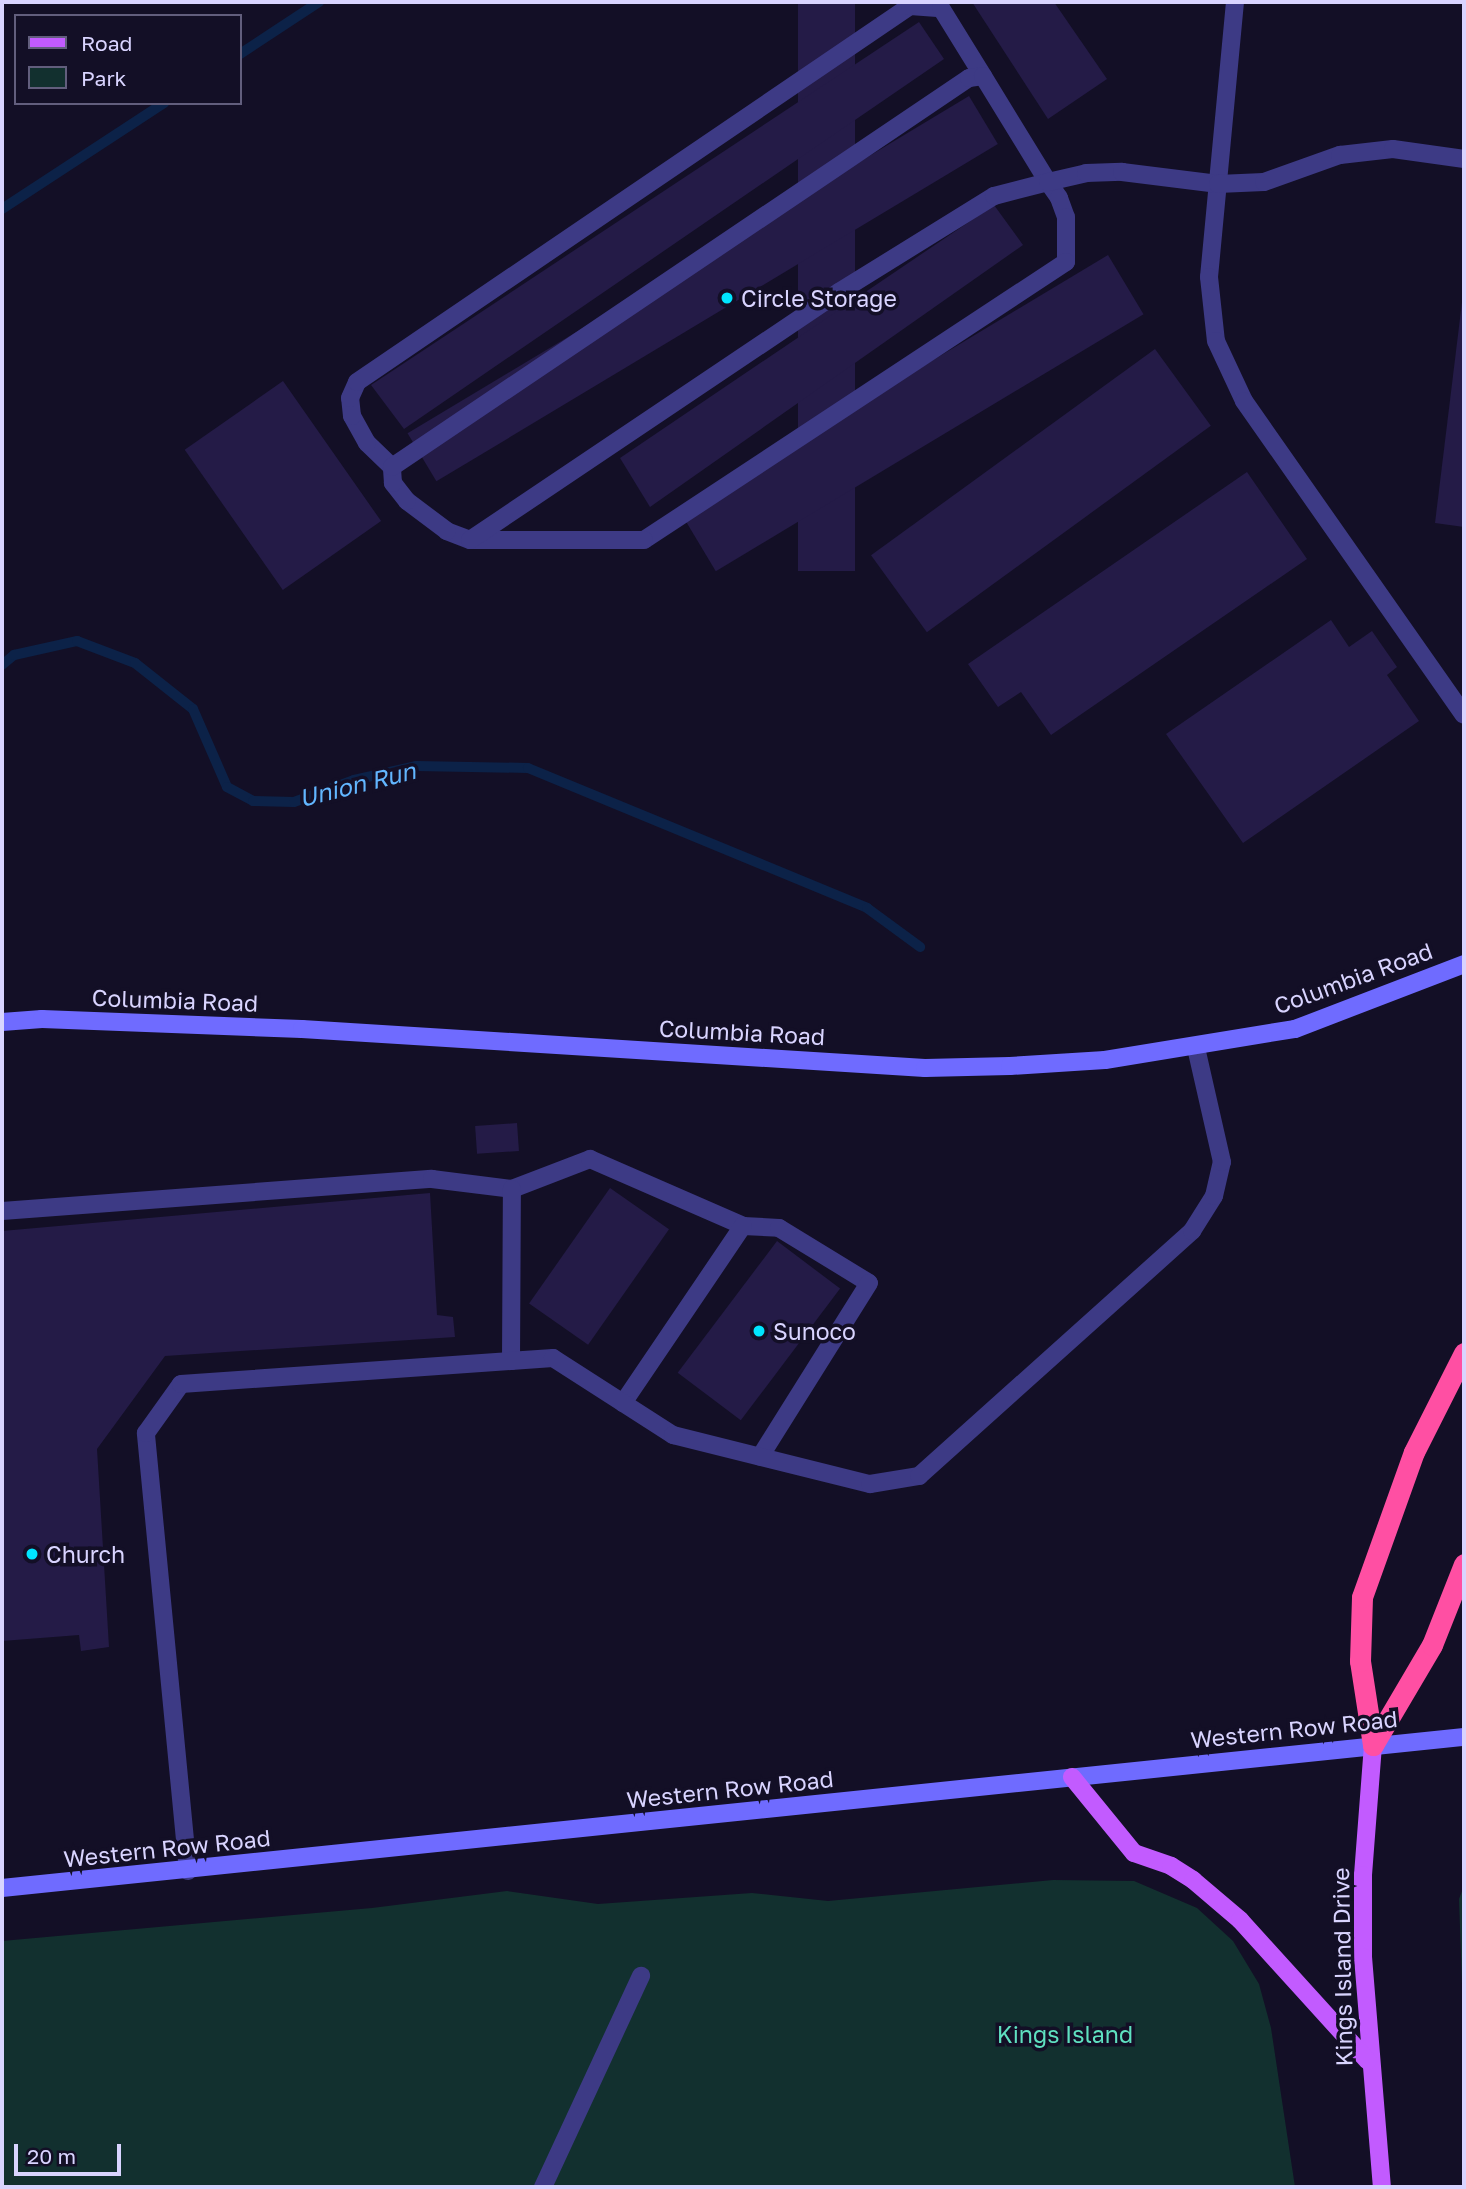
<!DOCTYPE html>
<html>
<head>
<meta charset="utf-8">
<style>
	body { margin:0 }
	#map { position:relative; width:1466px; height:2189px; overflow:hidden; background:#130f26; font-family:"Golos Text",sans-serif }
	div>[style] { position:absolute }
	.green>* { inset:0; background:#12302f }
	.stream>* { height:10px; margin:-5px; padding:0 5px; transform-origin:5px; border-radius:5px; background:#0c2248 }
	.building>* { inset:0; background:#241b47; transform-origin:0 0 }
	.lane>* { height:18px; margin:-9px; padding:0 9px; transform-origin:9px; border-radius:9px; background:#3d3a85 }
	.secondary>* { height:18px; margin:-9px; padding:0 9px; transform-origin:9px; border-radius:9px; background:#6f6bff }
	.primary>* { height:18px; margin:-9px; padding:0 9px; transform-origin:9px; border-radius:9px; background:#c25bff }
	.highway>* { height:21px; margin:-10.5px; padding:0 10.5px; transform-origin:10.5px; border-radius:10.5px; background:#ff4fa3 }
	.dots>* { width:19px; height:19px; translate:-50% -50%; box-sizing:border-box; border:4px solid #130f26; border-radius:50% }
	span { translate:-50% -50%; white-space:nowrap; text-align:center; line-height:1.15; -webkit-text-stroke:7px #130f26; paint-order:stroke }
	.poi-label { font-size:23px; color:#d9d4ff }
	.left { translate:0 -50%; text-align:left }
	.street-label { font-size:23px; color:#d9d4ff }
	.park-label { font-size:23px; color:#5fe0c0 }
	.water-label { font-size:24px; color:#62b6ff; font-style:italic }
	.frame { position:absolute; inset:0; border:4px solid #d9d4ff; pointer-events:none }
	.legend { position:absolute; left:14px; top:14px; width:228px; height:91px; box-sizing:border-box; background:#130f26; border:2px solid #625e7d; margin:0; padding:9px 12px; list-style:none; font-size:21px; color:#d9d4ff }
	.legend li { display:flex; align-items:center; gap:14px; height:35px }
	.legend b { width:35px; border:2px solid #625e7d }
	.scale { position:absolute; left:14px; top:2144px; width:107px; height:32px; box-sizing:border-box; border:4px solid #d9d4ff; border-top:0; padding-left:9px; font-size:21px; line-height:24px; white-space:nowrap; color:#d9d4ff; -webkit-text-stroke:5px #130f26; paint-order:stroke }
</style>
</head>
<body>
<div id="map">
	<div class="green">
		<i style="clip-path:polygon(1053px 1880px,1134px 1881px,1197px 1908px,1233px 1941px,1259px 1984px,1271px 2028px,1295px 2187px,2px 2187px,2px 1941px,372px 1908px,507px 1891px,598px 1904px,752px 1893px,828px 1901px)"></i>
		<i style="clip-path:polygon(1464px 1886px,1464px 2042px,1459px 1899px)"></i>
	</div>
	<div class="stream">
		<i style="left:240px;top:54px;width:95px;rotate:-33.4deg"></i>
		<i style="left:2px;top:209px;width:194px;rotate:-33.2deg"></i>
		<i style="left:2px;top:665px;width:16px;rotate:-40deg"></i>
		<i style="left:14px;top:655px;width:65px;rotate:-12.5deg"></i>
		<i style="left:77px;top:641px;width:62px;rotate:20.8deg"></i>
		<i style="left:135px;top:663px;width:74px;rotate:38.4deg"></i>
		<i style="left:193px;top:709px;width:85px;rotate:66.4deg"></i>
		<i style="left:227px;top:787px;width:30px;rotate:28deg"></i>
		<i style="left:253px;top:801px;width:41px;rotate:1.4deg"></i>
		<i style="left:294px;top:802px;width:64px;rotate:-20.1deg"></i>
		<i style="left:354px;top:780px;width:64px;rotate:-12.7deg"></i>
		<i style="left:416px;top:766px;width:112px;rotate:1deg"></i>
		<i style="left:528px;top:768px;width:367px;rotate:22.4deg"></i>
		<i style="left:867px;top:908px;width:66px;rotate:36.3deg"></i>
	</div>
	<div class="building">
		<i style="left:798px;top:2px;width:57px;height:569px"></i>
		<i style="clip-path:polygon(972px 2px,1054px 2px,1107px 79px,1048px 119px)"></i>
		<i style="clip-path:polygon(919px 22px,944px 59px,404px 429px,371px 385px)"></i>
		<i style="left:969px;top:96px;width:56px;height:655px;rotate:59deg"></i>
		<i style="clip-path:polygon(994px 205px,1023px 245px,650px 507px,620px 458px)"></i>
		<i style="left:1108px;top:255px;width:69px;height:499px;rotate:59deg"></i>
		<i style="clip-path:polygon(1463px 294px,1464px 294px,1464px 527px,1435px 523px)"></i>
		<i style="left:1155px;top:349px;width:95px;height:351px;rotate:54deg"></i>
		<i style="left:283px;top:381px;width:171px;height:120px;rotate:55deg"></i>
		<i style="clip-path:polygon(1247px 472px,1307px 559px,1051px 735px,1021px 692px,998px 707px,968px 664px)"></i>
		<i style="clip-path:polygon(1331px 620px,1349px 647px,1372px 631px,1397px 667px,1387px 675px,1419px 721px,1243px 843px,1166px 734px)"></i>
		<i style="left:517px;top:1123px;width:28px;height:42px;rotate:86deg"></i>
		<i style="left:610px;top:1188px;width:72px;height:141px;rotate:35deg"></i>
		<i style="clip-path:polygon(430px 1193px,437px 1315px,453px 1317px,455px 1337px,165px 1356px,97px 1449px,109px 1647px,81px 1651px,79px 1635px,2px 1641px,2px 1231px)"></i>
		<i style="left:777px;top:1241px;width:79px;height:165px;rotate:37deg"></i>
	</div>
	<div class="lane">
		<i style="left:1235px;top:2px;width:276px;rotate:95.4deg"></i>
		<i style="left:1209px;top:277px;width:64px;rotate:83.8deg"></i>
		<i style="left:1216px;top:341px;width:66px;rotate:65deg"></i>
		<i style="left:1244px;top:401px;width:383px;rotate:55deg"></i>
		<i style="left:392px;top:467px;width:35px;rotate:-136deg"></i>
		<i style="left:367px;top:443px;width:31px;rotate:-119deg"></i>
		<i style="left:352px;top:416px;width:18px;rotate:-96deg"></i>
		<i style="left:350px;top:398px;width:17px;rotate:-66deg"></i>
		<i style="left:357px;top:382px;width:669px;rotate:-34.21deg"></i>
		<i style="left:910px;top:6px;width:31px;rotate:4deg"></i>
		<i style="left:941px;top:8px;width:80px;rotate:58.3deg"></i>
		<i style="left:470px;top:540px;width:25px;rotate:-159deg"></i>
		<i style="left:447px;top:531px;width:50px;rotate:-143.1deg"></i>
		<i style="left:407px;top:501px;width:23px;rotate:-128deg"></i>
		<i style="left:393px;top:483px;width:16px;rotate:-94deg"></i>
		<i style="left:392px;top:467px;width:696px;rotate:-33.99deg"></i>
		<i style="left:969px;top:78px;width:14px;rotate:-8deg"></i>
		<i style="left:983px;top:76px;width:124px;rotate:58.5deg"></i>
		<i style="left:1048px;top:182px;width:19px;rotate:55deg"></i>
		<i style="left:1059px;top:198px;width:20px;rotate:70deg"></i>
		<i style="left:1066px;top:217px;width:45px;rotate:90deg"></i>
		<i style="left:1066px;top:262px;width:505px;rotate:146.62deg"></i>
		<i style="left:644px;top:540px;width:174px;rotate:180deg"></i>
		<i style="left:470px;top:540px;width:445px;rotate:-33.9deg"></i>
		<i style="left:839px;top:292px;width:182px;rotate:-31.8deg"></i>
		<i style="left:994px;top:196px;width:56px;rotate:-14.5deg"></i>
		<i style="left:1048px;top:182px;width:39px;rotate:-13deg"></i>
		<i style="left:1086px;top:173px;width:36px;rotate:-2deg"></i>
		<i style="left:1122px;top:172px;width:97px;rotate:7.1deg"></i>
		<i style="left:1218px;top:184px;width:46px;rotate:-2.5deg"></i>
		<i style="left:1264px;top:182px;width:81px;rotate:-19.6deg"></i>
		<i style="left:1340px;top:155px;width:53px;rotate:-6.5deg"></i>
		<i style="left:1393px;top:149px;width:72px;rotate:8deg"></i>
		<i style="left:2px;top:1211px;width:431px;rotate:-4.3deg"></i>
		<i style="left:432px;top:1179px;width:81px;rotate:7.1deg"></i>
		<i style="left:512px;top:1189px;width:84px;rotate:-21deg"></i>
		<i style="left:590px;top:1159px;width:167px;rotate:23.6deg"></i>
		<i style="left:743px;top:1226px;width:36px;rotate:3deg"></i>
		<i style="left:779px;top:1228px;width:105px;rotate:31.4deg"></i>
		<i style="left:869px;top:1283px;width:205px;rotate:122.1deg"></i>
		<i style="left:511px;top:1361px;width:172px;rotate:-89.7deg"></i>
		<i style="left:623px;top:1403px;width:214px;rotate:-55.9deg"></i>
		<i style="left:188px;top:1871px;width:440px;rotate:-95.5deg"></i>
		<i style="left:146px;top:1433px;width:60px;rotate:-54.5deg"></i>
		<i style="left:181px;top:1384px;width:373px;rotate:-4deg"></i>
		<i style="left:553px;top:1358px;width:143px;rotate:32.7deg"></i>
		<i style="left:673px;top:1435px;width:203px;rotate:14deg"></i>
		<i style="left:870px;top:1484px;width:50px;rotate:-9.3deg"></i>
		<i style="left:919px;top:1476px;width:367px;rotate:-41.9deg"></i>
		<i style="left:1192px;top:1231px;width:41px;rotate:-57.8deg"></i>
		<i style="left:1214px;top:1196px;width:35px;rotate:-77deg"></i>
		<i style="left:1222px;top:1162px;width:117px;rotate:-102.8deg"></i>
		<i style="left:543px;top:2187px;width:233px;rotate:-65.1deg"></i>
	</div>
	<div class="secondary">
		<i style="left:2px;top:1022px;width:40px;rotate:-4.3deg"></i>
		<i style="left:42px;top:1019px;width:260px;rotate:2.2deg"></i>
		<i style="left:302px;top:1029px;width:624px;rotate:3.58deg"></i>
		<i style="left:925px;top:1068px;width:85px;rotate:-1.3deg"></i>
		<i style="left:1010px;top:1066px;width:95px;rotate:-3.6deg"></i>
		<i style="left:1105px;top:1060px;width:193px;rotate:-9.3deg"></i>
		<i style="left:1295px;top:1029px;width:181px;rotate:-21deg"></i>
		<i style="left:2px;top:1888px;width:1470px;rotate:-5.9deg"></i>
	</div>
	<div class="primary">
		<i style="left:1373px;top:1745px;width:130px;rotate:94.4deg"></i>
		<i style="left:1363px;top:1875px;width:82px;rotate:90deg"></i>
		<i style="left:1363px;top:1957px;width:231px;rotate:85.3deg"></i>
		<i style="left:1072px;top:1777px;width:98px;rotate:50.8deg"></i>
		<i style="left:1134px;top:1853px;width:39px;rotate:19deg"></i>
		<i style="left:1171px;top:1866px;width:26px;rotate:32deg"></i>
		<i style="left:1193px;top:1880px;width:62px;rotate:40.4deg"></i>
		<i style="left:1240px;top:1920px;width:190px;rotate:47.8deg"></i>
	</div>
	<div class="highway">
		<i style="left:1373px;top:1745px;width:85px;rotate:-98.8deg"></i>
		<i style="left:1360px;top:1661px;width:64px;rotate:-88.2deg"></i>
		<i style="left:1362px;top:1597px;width:154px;rotate:-70.3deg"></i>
		<i style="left:1414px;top:1452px;width:111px;rotate:-63.2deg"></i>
		<i style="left:1373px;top:1745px;width:116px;rotate:-59.5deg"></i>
		<i style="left:1432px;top:1645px;width:87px;rotate:-68.4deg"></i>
	</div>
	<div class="dots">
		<i style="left:727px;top:298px;background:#00e5ff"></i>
		<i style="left:759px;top:1331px;background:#00e5ff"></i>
		<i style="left:32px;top:1554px;background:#00e5ff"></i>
	</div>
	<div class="poi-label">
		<span class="left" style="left:741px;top:298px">Circle Storage</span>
		<span class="left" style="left:773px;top:1331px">Sunoco</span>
		<span class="left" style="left:46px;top:1554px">Church</span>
	</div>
	<div class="street-label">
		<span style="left:1353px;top:978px;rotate:-20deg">Columbia Road</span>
		<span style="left:175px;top:1000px;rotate:2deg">Columbia Road</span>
		<span style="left:742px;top:1032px;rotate:3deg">Columbia Road</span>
		<span style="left:1294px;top:1729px;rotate:-6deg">Western Row Road</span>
		<span style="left:730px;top:1789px;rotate:-6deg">Western Row Road</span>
		<span style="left:167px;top:1848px;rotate:-6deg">Western Row Road</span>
		<span style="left:1342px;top:1967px;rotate:-91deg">Kings Island Drive</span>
	</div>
	<div class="park-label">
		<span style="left:1065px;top:2034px">Kings Island</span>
	</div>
	<div class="water-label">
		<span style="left:357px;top:784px;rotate:-14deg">Union Run</span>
	</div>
	<div class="frame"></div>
	<ul class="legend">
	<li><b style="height:9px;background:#c25bff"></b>Road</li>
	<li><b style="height:19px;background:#12302f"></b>Park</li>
	</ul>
	<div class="scale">20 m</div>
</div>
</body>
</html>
